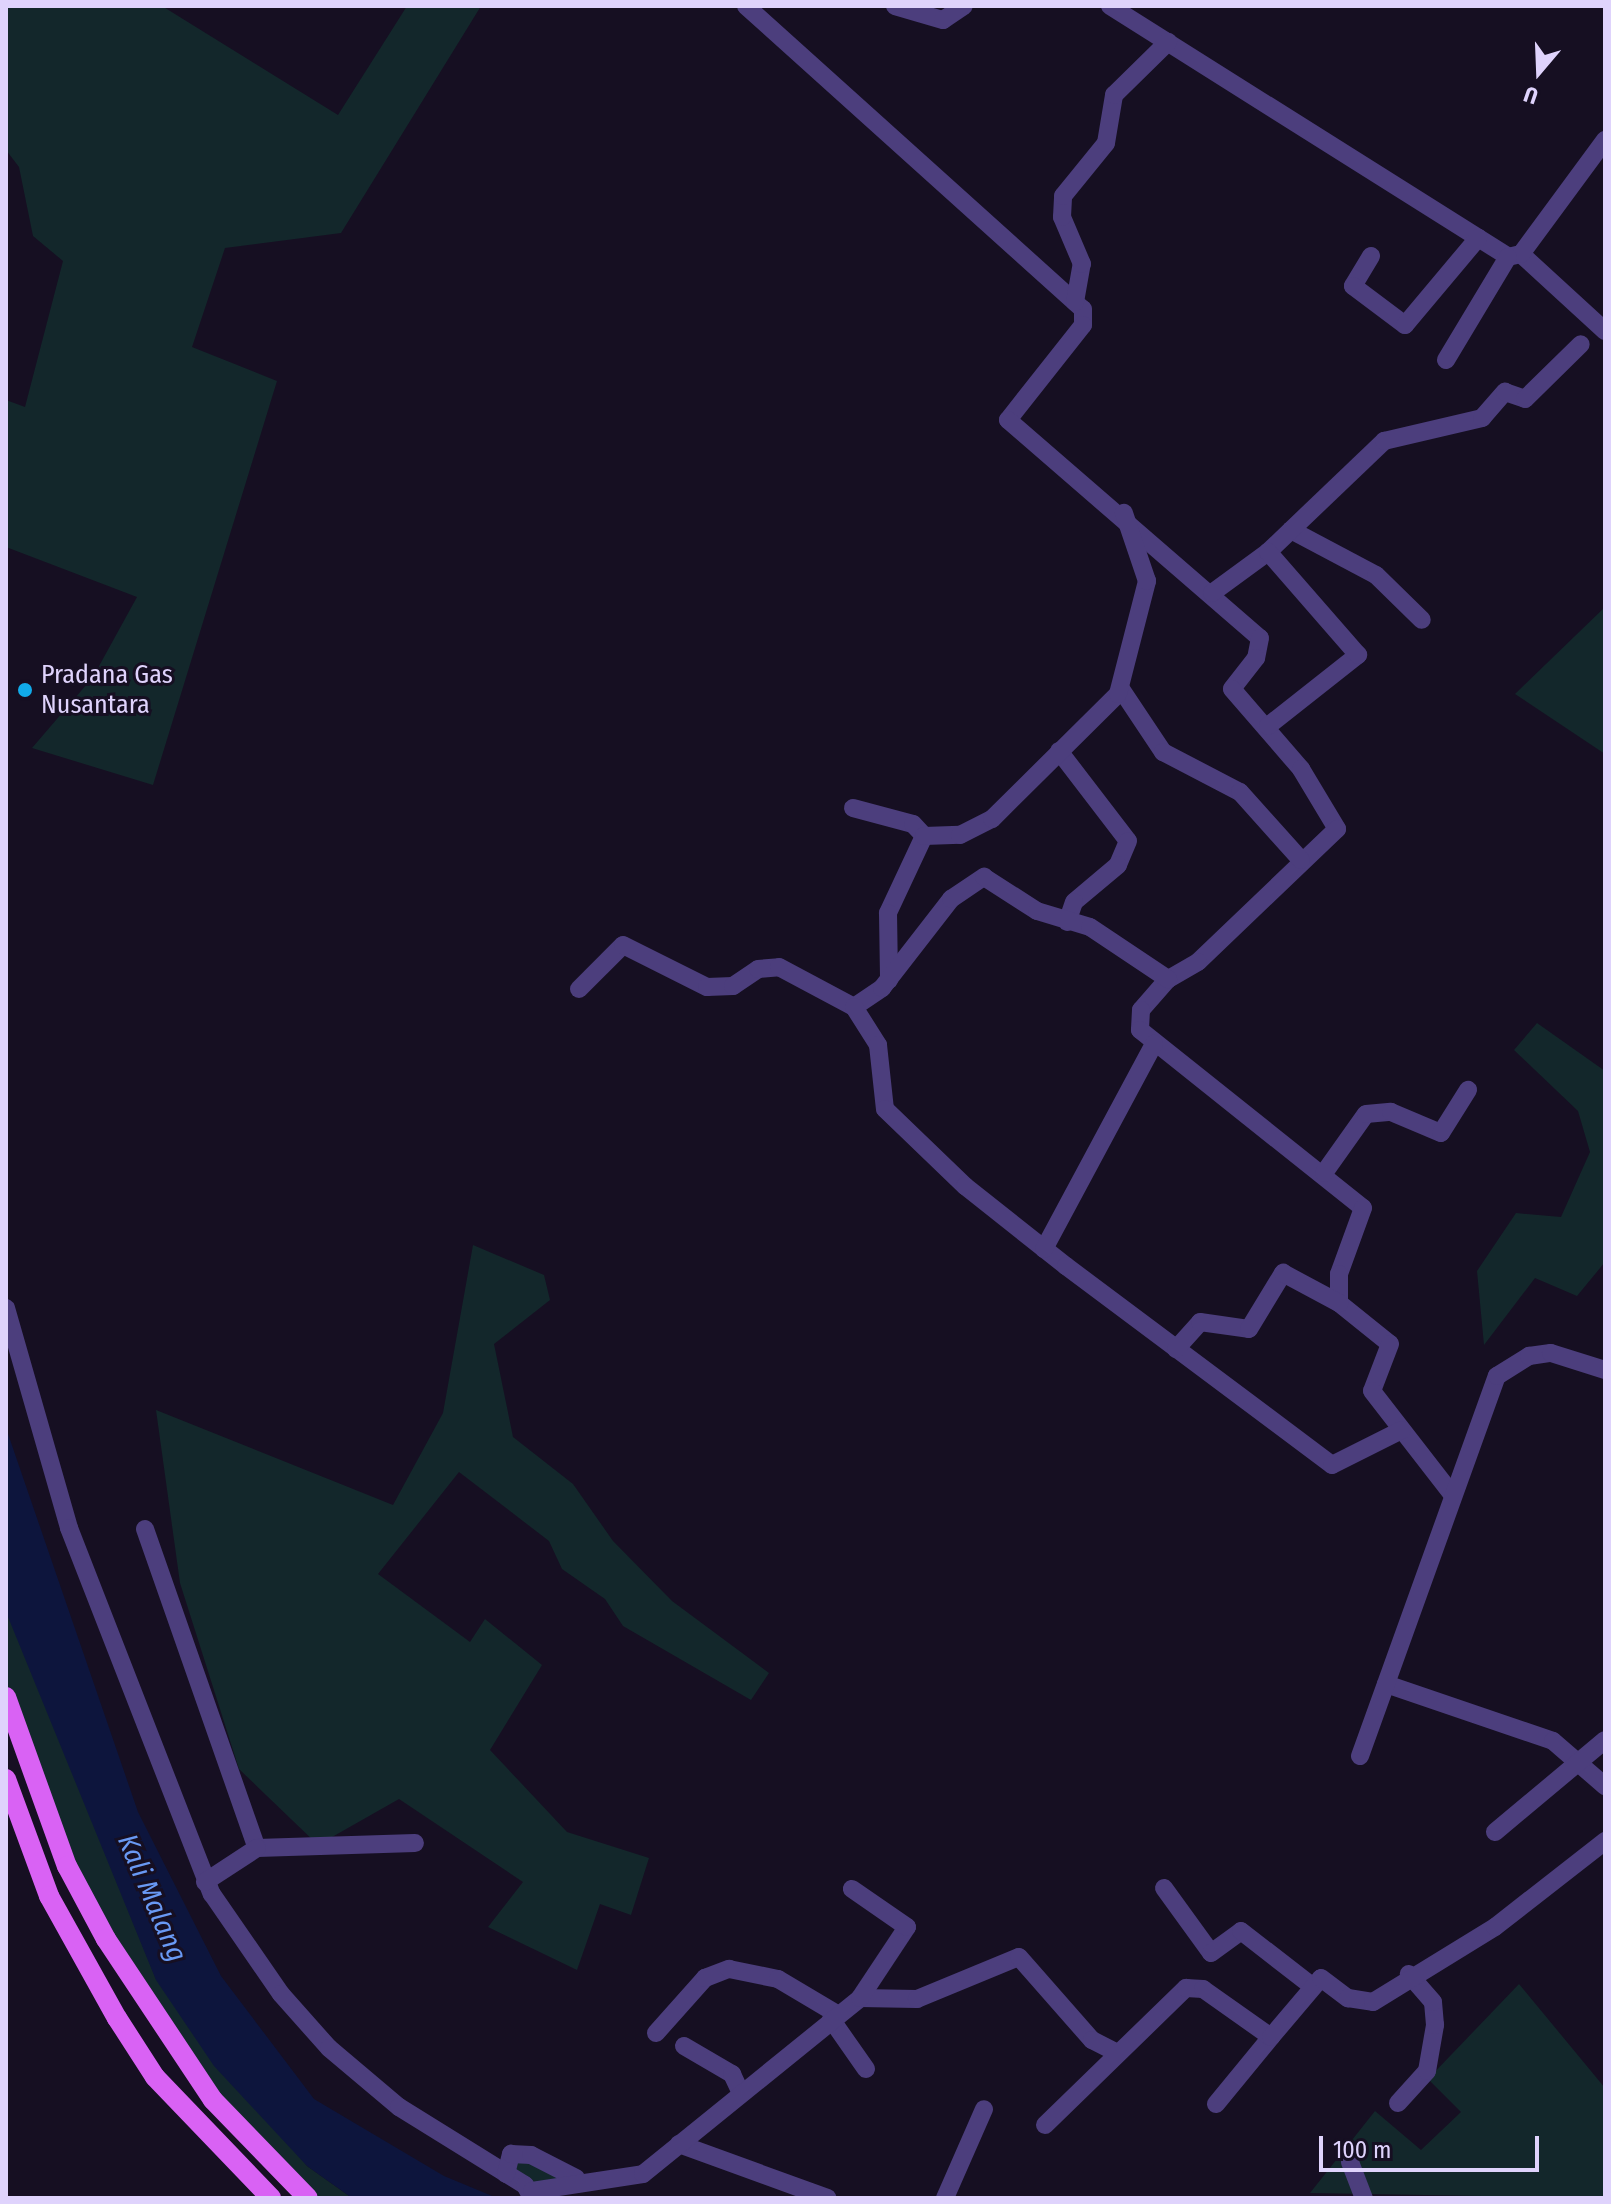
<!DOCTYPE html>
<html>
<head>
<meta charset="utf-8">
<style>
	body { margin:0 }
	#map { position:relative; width:1611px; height:2204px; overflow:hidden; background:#160f22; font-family:"Fira Sans Condensed",sans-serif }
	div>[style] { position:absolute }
	.green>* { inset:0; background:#13272b }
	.water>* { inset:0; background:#0d153d }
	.street>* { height:18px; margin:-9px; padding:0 9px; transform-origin:9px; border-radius:9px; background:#4c3e7d }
	.primary>* { height:20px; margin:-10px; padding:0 10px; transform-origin:10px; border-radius:10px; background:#d962f4 }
	.dots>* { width:22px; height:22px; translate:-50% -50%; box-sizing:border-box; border:4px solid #160f22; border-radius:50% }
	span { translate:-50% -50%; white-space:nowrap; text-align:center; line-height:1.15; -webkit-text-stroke:6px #160f22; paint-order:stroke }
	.poi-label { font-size:26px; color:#dfd3fc }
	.left { translate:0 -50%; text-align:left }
	.water-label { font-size:28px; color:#6999f4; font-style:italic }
	.frame { position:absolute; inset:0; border:8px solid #dfd3fc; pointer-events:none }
	.north { position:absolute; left:1499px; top:32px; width:80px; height:80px; -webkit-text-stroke:6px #160f22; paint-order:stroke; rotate:199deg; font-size:22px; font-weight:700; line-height:32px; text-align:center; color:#dfd3fc }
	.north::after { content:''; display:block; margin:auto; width:28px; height:36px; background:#dfd3fc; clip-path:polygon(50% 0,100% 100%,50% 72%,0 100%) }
	.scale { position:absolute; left:1319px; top:2136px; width:220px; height:36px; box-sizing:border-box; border:4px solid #dfd3fc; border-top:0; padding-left:10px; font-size:24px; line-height:28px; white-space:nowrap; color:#dfd3fc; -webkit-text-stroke:6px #160f22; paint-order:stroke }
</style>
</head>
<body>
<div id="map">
	<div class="green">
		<i style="clip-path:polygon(6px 6px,162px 6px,338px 115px,407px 6px,481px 6px,341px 233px,225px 248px,192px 347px,277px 381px,153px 785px,32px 748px,93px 677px,137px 597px,6px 547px,6px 400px,25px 407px,63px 261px,33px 236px,19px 167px,6px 150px)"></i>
		<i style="clip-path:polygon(1605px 607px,1605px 754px,1515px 694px)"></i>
		<i style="clip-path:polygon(1537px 1023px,1605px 1071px,1605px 1262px,1577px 1296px,1535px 1278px,1484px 1345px,1477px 1271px,1516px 1213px,1561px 1217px,1590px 1152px,1578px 1111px,1514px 1050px)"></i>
		<i style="clip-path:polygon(473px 1245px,544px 1275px,550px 1300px,494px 1344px,513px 1437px,573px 1484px,613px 1541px,672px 1601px,769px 1673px,751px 1700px,623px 1626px,605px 1599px,562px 1569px,549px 1541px,459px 1472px,378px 1574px,470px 1642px,485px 1619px,542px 1665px,490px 1750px,567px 1832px,649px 1858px,631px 1915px,600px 1904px,577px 1970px,488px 1927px,523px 1882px,399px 1799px,318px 1845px,239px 1769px,180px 1583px,156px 1410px,393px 1505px,443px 1413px)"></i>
		<i style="clip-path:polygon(6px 1608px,156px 1979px,307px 2166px,352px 2198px,308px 2198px,247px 2141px,106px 1939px,6px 1696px)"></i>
		<i style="clip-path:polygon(1519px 1984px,1605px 2088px,1605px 2198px,1310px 2193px,1375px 2111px,1421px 2150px,1461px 2112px,1428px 2079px)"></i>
		<i style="clip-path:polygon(511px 2154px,576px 2178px,532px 2191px,506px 2174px)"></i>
	</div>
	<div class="water">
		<i style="clip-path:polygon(6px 1428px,138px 1812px,221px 1976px,314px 2099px,444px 2176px,497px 2198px,352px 2198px,307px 2166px,214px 2066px,156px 1980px,6px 1612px)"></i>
	</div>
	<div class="street">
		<i style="left:746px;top:6px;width:453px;rotate:42deg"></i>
		<i style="left:1083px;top:309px;width:16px;rotate:90deg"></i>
		<i style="left:1083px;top:325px;width:121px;rotate:128.3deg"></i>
		<i style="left:1008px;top:420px;width:333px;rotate:40.9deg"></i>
		<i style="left:1260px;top:638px;width:20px;rotate:101deg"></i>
		<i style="left:1256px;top:658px;width:39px;rotate:128deg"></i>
		<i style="left:1232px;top:689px;width:106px;rotate:49.2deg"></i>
		<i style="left:1301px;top:769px;width:70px;rotate:59deg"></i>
		<i style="left:1337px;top:829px;width:192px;rotate:136.3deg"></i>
		<i style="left:1198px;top:962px;width:34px;rotate:150deg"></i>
		<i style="left:1168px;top:979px;width:41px;rotate:131.1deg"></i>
		<i style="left:1141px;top:1010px;width:20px;rotate:93deg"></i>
		<i style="left:1140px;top:1030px;width:285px;rotate:38.6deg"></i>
		<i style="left:1363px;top:1208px;width:70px;rotate:110deg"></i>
		<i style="left:1339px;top:1274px;width:29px;rotate:90deg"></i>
		<i style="left:1339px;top:1303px;width:65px;rotate:38.8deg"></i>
		<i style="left:1390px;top:1344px;width:50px;rotate:111deg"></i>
		<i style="left:1372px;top:1391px;width:130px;rotate:52.2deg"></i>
		<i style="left:895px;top:6px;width:50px;rotate:16.3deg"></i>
		<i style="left:943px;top:20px;width:25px;rotate:-34deg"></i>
		<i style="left:1110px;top:6px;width:471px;rotate:32.2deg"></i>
		<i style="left:1508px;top:257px;width:13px;rotate:-13deg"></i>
		<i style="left:1521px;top:254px;width:114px;rotate:42.5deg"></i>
		<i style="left:1521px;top:254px;width:142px;rotate:-53.6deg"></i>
		<i style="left:1371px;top:256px;width:35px;rotate:121deg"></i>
		<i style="left:1353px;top:286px;width:65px;rotate:36.9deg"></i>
		<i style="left:1405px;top:325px;width:114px;rotate:-50deg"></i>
		<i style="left:1075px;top:302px;width:39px;rotate:-80deg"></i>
		<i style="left:1082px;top:264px;width:51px;rotate:-113.1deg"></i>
		<i style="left:1062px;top:217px;width:21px;rotate:-87deg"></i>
		<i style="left:1063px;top:196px;width:68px;rotate:-50.9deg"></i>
		<i style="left:1106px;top:143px;width:49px;rotate:-80.5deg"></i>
		<i style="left:1114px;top:95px;width:76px;rotate:-44.5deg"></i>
		<i style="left:1446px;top:360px;width:120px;rotate:-59deg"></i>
		<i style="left:1291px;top:530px;width:96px;rotate:27.9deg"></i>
		<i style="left:1376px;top:575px;width:64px;rotate:44.4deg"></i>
		<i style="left:1212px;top:593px;width:69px;rotate:-36.2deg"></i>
		<i style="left:1268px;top:552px;width:161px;rotate:-43.7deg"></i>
		<i style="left:1384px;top:441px;width:101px;rotate:-13.2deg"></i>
		<i style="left:1482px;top:418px;width:35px;rotate:-49deg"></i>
		<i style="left:1505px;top:392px;width:21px;rotate:19deg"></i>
		<i style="left:1525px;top:399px;width:78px;rotate:-44.5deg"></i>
		<i style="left:1121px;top:689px;width:76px;rotate:56.3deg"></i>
		<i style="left:1163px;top:752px;width:87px;rotate:27.5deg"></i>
		<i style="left:1240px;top:792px;width:91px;rotate:48.1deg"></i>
		<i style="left:1268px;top:726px;width:115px;rotate:-38.3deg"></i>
		<i style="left:1358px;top:655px;width:137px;rotate:-131.1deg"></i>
		<i style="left:1059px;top:751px;width:113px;rotate:52.5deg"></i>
		<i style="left:1128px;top:841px;width:26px;rotate:113deg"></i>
		<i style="left:1118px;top:865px;width:57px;rotate:139.9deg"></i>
		<i style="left:1074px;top:902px;width:21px;rotate:109deg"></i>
		<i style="left:853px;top:808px;width:62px;rotate:14.9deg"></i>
		<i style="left:913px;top:824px;width:16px;rotate:47deg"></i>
		<i style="left:924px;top:836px;width:85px;rotate:115.1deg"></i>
		<i style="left:888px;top:913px;width:67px;rotate:89.1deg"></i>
		<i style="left:924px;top:836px;width:36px;rotate:-2deg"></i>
		<i style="left:960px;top:835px;width:36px;rotate:-27deg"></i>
		<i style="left:992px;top:819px;width:177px;rotate:-44.8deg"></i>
		<i style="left:1118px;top:694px;width:117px;rotate:-75.6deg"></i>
		<i style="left:1147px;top:581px;width:72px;rotate:-108.7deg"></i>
		<i style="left:579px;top:989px;width:62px;rotate:-45deg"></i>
		<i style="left:623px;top:945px;width:94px;rotate:26.6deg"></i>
		<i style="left:707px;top:987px;width:26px;rotate:-2deg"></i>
		<i style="left:733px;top:986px;width:30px;rotate:-34deg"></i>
		<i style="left:758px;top:969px;width:21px;rotate:-5deg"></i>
		<i style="left:779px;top:967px;width:85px;rotate:28.1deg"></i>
		<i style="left:854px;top:1007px;width:34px;rotate:-34deg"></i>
		<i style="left:882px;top:988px;width:113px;rotate:-52.2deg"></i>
		<i style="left:951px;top:899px;width:40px;rotate:-34deg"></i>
		<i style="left:984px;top:877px;width:63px;rotate:32.7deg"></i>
		<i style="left:1037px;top:911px;width:55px;rotate:16.8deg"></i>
		<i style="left:1090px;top:927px;width:94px;rotate:33.7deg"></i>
		<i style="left:854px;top:1007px;width:45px;rotate:57.7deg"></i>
		<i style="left:878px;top:1045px;width:64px;rotate:83.8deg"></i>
		<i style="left:885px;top:1109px;width:111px;rotate:43.9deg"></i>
		<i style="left:965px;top:1186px;width:129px;rotate:38.4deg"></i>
		<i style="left:1066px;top:1266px;width:332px;rotate:36.8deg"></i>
		<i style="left:1332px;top:1465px;width:78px;rotate:-26.6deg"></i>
		<i style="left:1324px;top:1173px;width:72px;rotate:-54.6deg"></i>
		<i style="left:1366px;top:1114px;width:25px;rotate:-5deg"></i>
		<i style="left:1391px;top:1112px;width:54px;rotate:22.8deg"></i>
		<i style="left:1441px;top:1133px;width:51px;rotate:-57.9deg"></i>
		<i style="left:1044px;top:1249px;width:233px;rotate:-61.8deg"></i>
		<i style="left:6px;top:1308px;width:229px;rotate:74deg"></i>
		<i style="left:69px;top:1528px;width:393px;rotate:68.7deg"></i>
		<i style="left:212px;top:1894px;width:121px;rotate:55.4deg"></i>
		<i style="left:281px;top:1994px;width:72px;rotate:48.4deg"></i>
		<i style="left:329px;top:2048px;width:92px;rotate:40.1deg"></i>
		<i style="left:399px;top:2107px;width:148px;rotate:31.8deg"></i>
		<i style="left:525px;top:2185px;width:15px;rotate:62deg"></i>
		<i style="left:1176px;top:1349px;width:36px;rotate:-48deg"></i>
		<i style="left:1200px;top:1322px;width:49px;rotate:8.1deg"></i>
		<i style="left:1249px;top:1329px;width:66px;rotate:-58.7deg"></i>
		<i style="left:1283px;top:1273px;width:64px;rotate:28.2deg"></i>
		<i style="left:145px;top:1529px;width:338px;rotate:70.7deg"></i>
		<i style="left:257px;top:1848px;width:158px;rotate:-1.8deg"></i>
		<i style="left:1386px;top:1684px;width:176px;rotate:18.8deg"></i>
		<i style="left:1553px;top:1741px;width:69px;rotate:40.9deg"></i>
		<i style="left:1360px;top:1756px;width:404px;rotate:-70.2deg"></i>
		<i style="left:1497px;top:1376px;width:38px;rotate:-32deg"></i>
		<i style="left:1529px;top:1356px;width:22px;rotate:-8deg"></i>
		<i style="left:1551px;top:1353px;width:57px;rotate:17.5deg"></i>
		<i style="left:1495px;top:1832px;width:143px;rotate:-39.9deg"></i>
		<i style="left:205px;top:1882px;width:62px;rotate:-33.2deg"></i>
		<i style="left:1164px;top:1888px;width:80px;rotate:54.1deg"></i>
		<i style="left:1211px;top:1953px;width:37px;rotate:-36deg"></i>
		<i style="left:1241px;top:1931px;width:90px;rotate:37.8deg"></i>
		<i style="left:860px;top:1998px;width:57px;rotate:1deg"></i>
		<i style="left:917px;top:1999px;width:110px;rotate:-22.4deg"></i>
		<i style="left:1019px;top:1957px;width:111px;rotate:48.7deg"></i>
		<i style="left:1092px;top:2040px;width:28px;rotate:27deg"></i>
		<i style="left:831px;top:2019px;width:61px;rotate:55deg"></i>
		<i style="left:656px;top:2033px;width:74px;rotate:-48.3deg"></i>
		<i style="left:705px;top:1978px;width:26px;rotate:-21deg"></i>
		<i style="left:729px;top:1969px;width:50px;rotate:11.5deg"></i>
		<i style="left:778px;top:1979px;width:69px;rotate:30.7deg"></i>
		<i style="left:684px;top:2046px;width:56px;rotate:30.3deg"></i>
		<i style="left:732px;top:2074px;width:21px;rotate:65deg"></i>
		<i style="left:1398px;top:2103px;width:43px;rotate:-47.8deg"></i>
		<i style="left:1427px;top:2071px;width:47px;rotate:-80.1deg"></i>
		<i style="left:1435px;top:2025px;width:23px;rotate:-95deg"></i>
		<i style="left:1433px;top:2002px;width:37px;rotate:-131deg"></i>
		<i style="left:1216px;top:2104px;width:87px;rotate:-50.6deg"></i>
		<i style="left:1045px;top:2125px;width:197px;rotate:-44.2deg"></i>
		<i style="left:1186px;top:1988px;width:17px;rotate:3deg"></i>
		<i style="left:1203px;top:1989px;width:83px;rotate:35.2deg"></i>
		<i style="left:1271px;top:2037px;width:77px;rotate:-49.7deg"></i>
		<i style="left:1321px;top:1978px;width:34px;rotate:37deg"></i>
		<i style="left:1348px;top:1998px;width:25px;rotate:9deg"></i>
		<i style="left:1373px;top:2002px;width:143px;rotate:-31.6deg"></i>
		<i style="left:1495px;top:1927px;width:140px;rotate:-38deg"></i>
		<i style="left:679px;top:2144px;width:158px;rotate:20deg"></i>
		<i style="left:1350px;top:2162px;width:39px;rotate:69deg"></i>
		<i style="left:506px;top:2174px;width:21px;rotate:-76deg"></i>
		<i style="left:511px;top:2154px;width:20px;rotate:3deg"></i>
		<i style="left:531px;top:2155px;width:51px;rotate:27.1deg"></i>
		<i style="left:532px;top:2191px;width:112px;rotate:-8.7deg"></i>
		<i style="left:643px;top:2174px;width:279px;rotate:-39deg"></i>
		<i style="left:860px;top:1998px;width:85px;rotate:-56.5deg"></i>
		<i style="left:907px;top:1927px;width:67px;rotate:-145.4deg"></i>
		<i style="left:945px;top:2198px;width:97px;rotate:-66.3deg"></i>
	</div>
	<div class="primary">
		<i style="left:6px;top:1697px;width:180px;rotate:70.2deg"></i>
		<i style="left:67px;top:1866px;width:83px;rotate:61.9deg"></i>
		<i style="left:106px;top:1939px;width:193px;rotate:56.4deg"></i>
		<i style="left:213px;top:2100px;width:136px;rotate:45.9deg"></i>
		<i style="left:6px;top:1779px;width:125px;rotate:69.8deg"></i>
		<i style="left:49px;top:1896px;width:140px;rotate:60.9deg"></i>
		<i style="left:117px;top:2018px;width:70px;rotate:57.2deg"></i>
		<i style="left:155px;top:2077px;width:168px;rotate:46.2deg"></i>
	</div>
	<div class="dots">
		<i style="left:25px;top:690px;background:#11abea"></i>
	</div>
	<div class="poi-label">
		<span class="left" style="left:41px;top:690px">Pradana Gas<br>Nusantara</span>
	</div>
	<div class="water-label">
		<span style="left:152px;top:1898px;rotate:67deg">Kali Malang</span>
	</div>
	<div class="frame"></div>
	<div class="north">U</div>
	<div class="scale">100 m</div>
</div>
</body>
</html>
